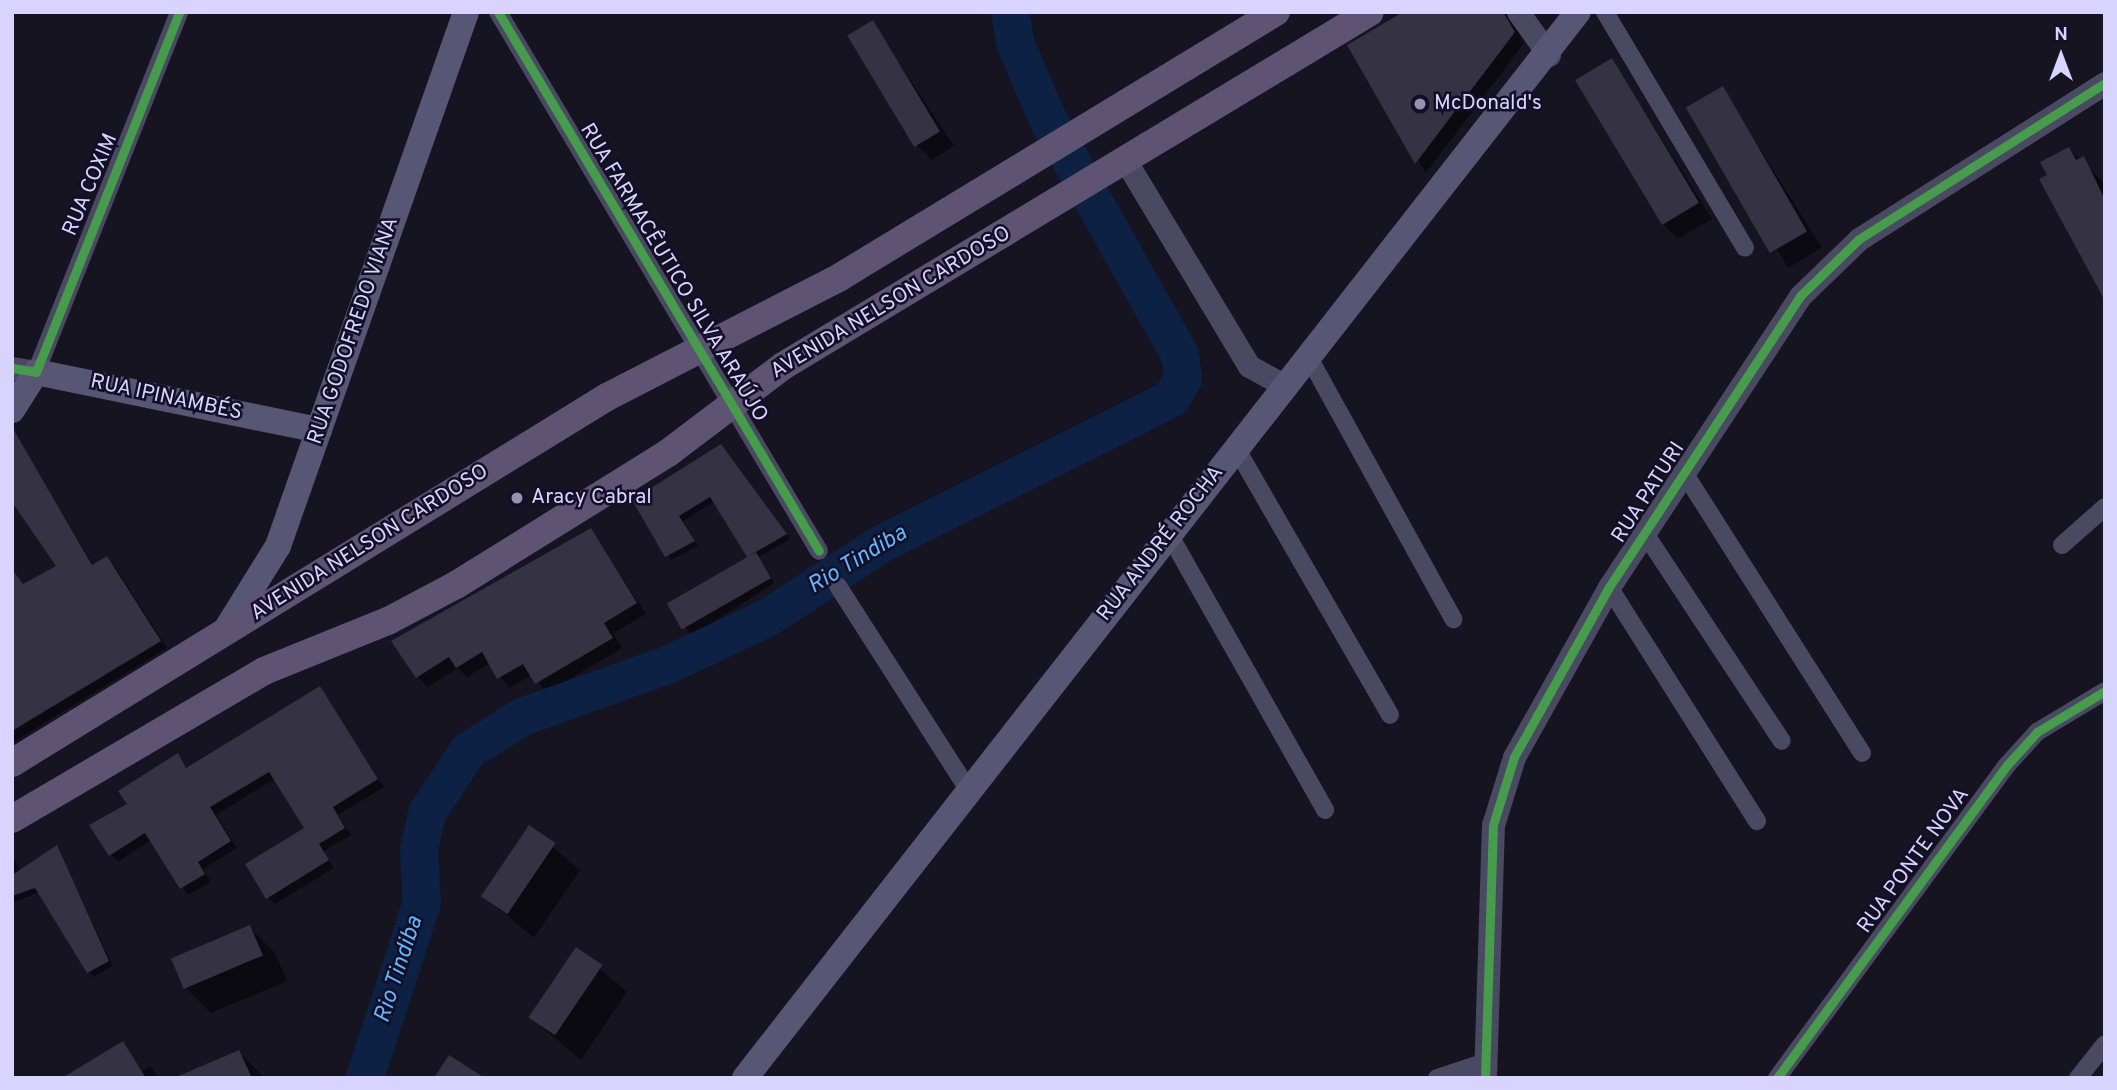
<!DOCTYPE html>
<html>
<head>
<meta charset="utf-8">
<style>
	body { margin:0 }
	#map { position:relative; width:2117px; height:1090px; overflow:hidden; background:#161421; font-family:Overpass,sans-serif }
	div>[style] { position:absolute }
	.shadow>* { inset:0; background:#0007; transform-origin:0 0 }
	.river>* { height:38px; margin:-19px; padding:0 19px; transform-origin:19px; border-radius:19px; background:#0d2144 }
	.building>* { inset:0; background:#343243; transform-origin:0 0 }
	.minor>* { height:18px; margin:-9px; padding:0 9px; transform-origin:9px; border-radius:9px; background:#4a4962 }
	.tertiary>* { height:23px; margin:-11.5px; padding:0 11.5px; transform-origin:11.5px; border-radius:11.5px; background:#4a4962 }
	.secondary>* { height:26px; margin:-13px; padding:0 13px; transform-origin:13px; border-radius:13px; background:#575674 }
	.primary>* { height:28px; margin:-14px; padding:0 14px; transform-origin:14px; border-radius:14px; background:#5e5373 }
	.cycleway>* { height:9px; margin:-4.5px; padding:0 4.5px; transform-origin:4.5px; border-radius:4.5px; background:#469c4c }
	.dots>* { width:19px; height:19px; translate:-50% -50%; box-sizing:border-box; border:4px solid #130f26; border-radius:50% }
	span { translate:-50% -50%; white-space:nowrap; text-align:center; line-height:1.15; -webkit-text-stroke:5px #130f26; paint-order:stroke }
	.poi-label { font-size:21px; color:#d9d4ff }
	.left { translate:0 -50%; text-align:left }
	.street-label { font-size:21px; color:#d9d4ff }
	.water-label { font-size:23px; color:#62b6ff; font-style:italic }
	.frame { position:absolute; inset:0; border:14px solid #d9d4ff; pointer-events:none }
	.north { position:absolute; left:2026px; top:21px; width:70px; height:70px; -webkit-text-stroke:5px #130f26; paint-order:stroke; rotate:0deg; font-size:19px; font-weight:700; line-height:28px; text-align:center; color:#d9d4ff }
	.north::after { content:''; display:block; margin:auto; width:24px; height:32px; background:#d9d4ff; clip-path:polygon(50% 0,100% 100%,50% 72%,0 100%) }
</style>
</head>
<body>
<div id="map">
	<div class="shadow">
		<i style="clip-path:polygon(1408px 12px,1506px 12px,1524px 43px,1426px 173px,1349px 46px)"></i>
		<i style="clip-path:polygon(872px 22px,954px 146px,932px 160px,917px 145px)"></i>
		<i style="clip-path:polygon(1612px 60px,1712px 219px,1678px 239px,1663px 224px)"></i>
		<i style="left:1722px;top:88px;width:188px;height:39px;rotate:58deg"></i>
		<i style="clip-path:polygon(2069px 149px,2105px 184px,2105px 298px,2050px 176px)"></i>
		<i style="clip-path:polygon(21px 445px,94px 566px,106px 558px,114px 565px,167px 648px,12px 743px,12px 569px,24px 585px,58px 566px)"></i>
		<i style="clip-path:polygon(725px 451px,790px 539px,759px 557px,774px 583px,692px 636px,672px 609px,751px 558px,715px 501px,683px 521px,698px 546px,671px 560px,635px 500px)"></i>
		<i style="clip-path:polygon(591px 530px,646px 614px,613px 633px,622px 648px,547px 693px,532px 675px,509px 688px,490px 663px,467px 677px,458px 668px,428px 687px,418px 677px,394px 641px)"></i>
		<i style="clip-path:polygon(320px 688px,384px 787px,338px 815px,351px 835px,324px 851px,334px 868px,275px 904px,268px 897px,306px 828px,275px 779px,216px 815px,237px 848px,203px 869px,211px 882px,188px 895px,151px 840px,118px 862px,111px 855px,130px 805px,177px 756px,188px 769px)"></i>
		<i style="clip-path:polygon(530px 828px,580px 870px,534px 938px,483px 896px)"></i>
		<i style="clip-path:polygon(57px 847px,113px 966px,93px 977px,40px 892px,12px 903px,12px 857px,21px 871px)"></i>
		<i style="clip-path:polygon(249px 927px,275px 953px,287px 981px,211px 1013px,186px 988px)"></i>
		<i style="clip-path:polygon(577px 949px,627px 992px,581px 1060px,530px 1017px)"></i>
		<i style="clip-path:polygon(123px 1043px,142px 1071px,151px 1066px,160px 1078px,64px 1078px)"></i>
		<i style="clip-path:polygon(239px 1052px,265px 1078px,218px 1078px)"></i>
	</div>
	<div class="river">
		<i style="left:365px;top:1078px;width:184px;rotate:-72deg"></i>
		<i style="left:422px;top:903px;width:54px;rotate:-93.2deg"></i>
		<i style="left:419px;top:849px;width:37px;rotate:-77deg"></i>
		<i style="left:427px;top:813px;width:74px;rotate:-56.5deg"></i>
		<i style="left:468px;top:751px;width:64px;rotate:-32.2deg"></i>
		<i style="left:522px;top:717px;width:157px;rotate:-19.7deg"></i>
		<i style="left:670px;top:664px;width:107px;rotate:-25.4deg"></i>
		<i style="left:767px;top:618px;width:138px;rotate:-32.9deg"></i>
		<i style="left:883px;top:543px;width:323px;rotate:-26.6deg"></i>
		<i style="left:1172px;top:398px;width:23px;rotate:-61deg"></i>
		<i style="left:1183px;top:378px;width:23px;rotate:-97deg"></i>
		<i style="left:1180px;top:355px;width:267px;rotate:-119.3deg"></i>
		<i style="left:1049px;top:122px;width:84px;rotate:-113.2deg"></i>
		<i style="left:1016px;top:45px;width:34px;rotate:-100deg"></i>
	</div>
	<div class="building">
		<i style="clip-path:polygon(1403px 12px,1503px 12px,1515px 32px,1415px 164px,1347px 45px)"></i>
		<i style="left:873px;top:20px;width:130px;height:30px;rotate:59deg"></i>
		<i style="left:1612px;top:58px;width:169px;height:43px;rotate:59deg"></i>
		<i style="left:1723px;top:86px;width:168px;height:43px;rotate:60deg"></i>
		<i style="clip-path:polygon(2069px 147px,2076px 160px,2084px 156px,2105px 200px,2105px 301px,2039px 179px,2047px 175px,2040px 162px)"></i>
		<i style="clip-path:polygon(12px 427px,92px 565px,107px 556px,161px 641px,12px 731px,12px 569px,23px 584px,56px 566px,12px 502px)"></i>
		<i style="clip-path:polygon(721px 444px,787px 534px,747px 557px,710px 497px,679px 516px,695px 541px,665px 557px,632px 500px)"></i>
		<i style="clip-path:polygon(591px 528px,637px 603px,604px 623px,613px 638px,535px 684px,523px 664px,497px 679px,482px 652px,456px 668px,449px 657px,416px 678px,391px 641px)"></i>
		<i style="left:756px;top:552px;width:30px;height:103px;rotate:60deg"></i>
		<i style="clip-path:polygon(320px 686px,378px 779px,333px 807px,345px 828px,319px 844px,329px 860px,266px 899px,245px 864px,304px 828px,269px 772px,210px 807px,231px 841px,198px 862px,205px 874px,180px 889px,145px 833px,109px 856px,89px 825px,127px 804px,118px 791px,178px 753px,186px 768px)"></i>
		<i style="left:529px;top:825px;width:32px;height:86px;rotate:34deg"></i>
		<i style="clip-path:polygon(57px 845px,109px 961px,87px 973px,35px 888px,12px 896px,12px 875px)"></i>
		<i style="left:250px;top:925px;width:33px;height:86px;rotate:67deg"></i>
		<i style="left:576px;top:947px;width:32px;height:85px;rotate:34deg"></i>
		<i style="clip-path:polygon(123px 1041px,146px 1078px,62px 1078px)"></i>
		<i style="clip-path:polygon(239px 1050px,252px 1078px,174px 1078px)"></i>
		<i style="clip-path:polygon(449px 1055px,485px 1078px,434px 1078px)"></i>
	</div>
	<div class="minor">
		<i style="left:498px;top:12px;width:627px;rotate:59.22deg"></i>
		<i style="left:1605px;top:12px;width:274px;rotate:59.3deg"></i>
		<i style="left:1307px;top:354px;width:303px;rotate:61.1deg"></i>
		<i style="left:36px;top:372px;width:387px;rotate:-68.3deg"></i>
		<i style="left:1236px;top:448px;width:308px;rotate:60deg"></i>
		<i style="left:1683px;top:471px;width:334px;rotate:57.6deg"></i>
		<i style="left:1644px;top:532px;width:250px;rotate:56.6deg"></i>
		<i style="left:1169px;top:534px;width:317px;rotate:60.5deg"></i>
		<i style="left:2062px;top:545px;width:57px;rotate:-41.5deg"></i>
		<i style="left:838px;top:586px;width:243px;rotate:57.4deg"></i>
		<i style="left:1609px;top:587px;width:277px;rotate:57.7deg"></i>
		<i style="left:1437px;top:1078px;width:48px;rotate:-18.1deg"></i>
		<i style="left:1777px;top:1078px;width:388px;rotate:-53.7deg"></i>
		<i style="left:2007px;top:765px;width:45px;rotate:-47.7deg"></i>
		<i style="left:2037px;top:732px;width:79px;rotate:-31.1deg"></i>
		<i style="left:2078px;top:1078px;width:43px;rotate:-51.5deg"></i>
	</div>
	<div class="tertiary">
		<i style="left:1518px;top:12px;width:53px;rotate:54.2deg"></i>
		<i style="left:1127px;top:163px;width:237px;rotate:59deg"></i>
		<i style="left:1249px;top:366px;width:39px;rotate:29deg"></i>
		<i style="left:12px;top:368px;width:24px;rotate:9deg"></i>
		<i style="left:1485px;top:1078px;width:253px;rotate:-88.2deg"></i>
		<i style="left:1493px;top:825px;width:71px;rotate:-72.8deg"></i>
		<i style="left:1514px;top:757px;width:195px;rotate:-60.8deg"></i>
		<i style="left:1609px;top:587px;width:348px;rotate:-56.7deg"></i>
		<i style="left:1800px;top:296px;width:82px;rotate:-44deg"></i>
		<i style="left:1859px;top:239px;width:291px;rotate:-32.4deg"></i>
	</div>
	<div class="secondary">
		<i style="left:12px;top:410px;width:45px;rotate:-57.7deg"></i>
		<i style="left:36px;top:372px;width:289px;rotate:11.6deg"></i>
		<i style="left:227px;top:628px;width:97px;rotate:-58.1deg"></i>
		<i style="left:278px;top:546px;width:566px;rotate:-70.6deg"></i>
		<i style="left:745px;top:1078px;width:1353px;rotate:-52deg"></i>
	</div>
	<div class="primary">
		<i style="left:12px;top:763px;width:699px;rotate:-31.6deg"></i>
		<i style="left:607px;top:397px;width:262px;rotate:-27.2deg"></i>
		<i style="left:840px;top:277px;width:510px;rotate:-31.29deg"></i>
		<i style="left:12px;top:819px;width:292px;rotate:-30.4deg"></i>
		<i style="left:264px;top:671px;width:134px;rotate:-22deg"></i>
		<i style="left:388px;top:621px;width:77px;rotate:-27.9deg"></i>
		<i style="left:456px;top:585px;width:250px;rotate:-31.9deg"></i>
		<i style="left:668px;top:453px;width:144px;rotate:-37.1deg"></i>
		<i style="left:783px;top:366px;width:685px;rotate:-31.09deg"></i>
	</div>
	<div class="cycleway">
		<i style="left:498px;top:12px;width:627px;rotate:59.22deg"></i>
		<i style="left:12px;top:368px;width:24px;rotate:9deg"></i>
		<i style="left:36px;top:372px;width:387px;rotate:-68.3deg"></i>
		<i style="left:1485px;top:1078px;width:253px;rotate:-88.2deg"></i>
		<i style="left:1493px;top:825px;width:71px;rotate:-72.8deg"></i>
		<i style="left:1514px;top:757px;width:195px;rotate:-60.8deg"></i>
		<i style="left:1609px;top:587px;width:348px;rotate:-56.7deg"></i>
		<i style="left:1800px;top:296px;width:82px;rotate:-44deg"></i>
		<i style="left:1859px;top:239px;width:291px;rotate:-32.4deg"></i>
		<i style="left:1777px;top:1078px;width:388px;rotate:-53.7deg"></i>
		<i style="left:2007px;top:765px;width:45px;rotate:-47.7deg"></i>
		<i style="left:2037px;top:732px;width:79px;rotate:-31.1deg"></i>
	</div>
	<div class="dots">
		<i style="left:1420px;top:104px;background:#9591b1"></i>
		<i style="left:517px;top:498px;background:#9591b1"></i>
	</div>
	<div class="poi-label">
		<span class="left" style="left:1434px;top:104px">McDonald's</span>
		<span class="left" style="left:531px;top:498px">Aracy Cabral</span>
	</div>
	<div class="street-label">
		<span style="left:91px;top:185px;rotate:-67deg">RUA COXIM</span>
		<span style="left:673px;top:273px;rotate:59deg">RUA FARMACÊUTICO SILVA ARAÚJO</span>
		<span style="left:891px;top:303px;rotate:-31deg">AVENIDA NELSON CARDOSO</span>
		<span style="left:354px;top:331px;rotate:-71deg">RUA GODOFREDO VIANA</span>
		<span style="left:166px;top:398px;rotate:12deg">RUA IPINAMBÉS</span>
		<span style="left:1649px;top:493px;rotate:-57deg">RUA PATURI</span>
		<span style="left:370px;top:543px;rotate:-32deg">AVENIDA NELSON CARDOSO</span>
		<span style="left:1161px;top:544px;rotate:-52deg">RUA ANDRÉ ROCHA</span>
		<span style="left:1914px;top:861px;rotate:-54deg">RUA PONTE NOVA</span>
	</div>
	<div class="water-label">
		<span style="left:858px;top:561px;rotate:-31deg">Rio Tindiba</span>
		<span style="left:400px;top:970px;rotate:-72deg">Rio Tindiba</span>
	</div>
	<div class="frame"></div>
	<div class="north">N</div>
</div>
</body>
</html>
